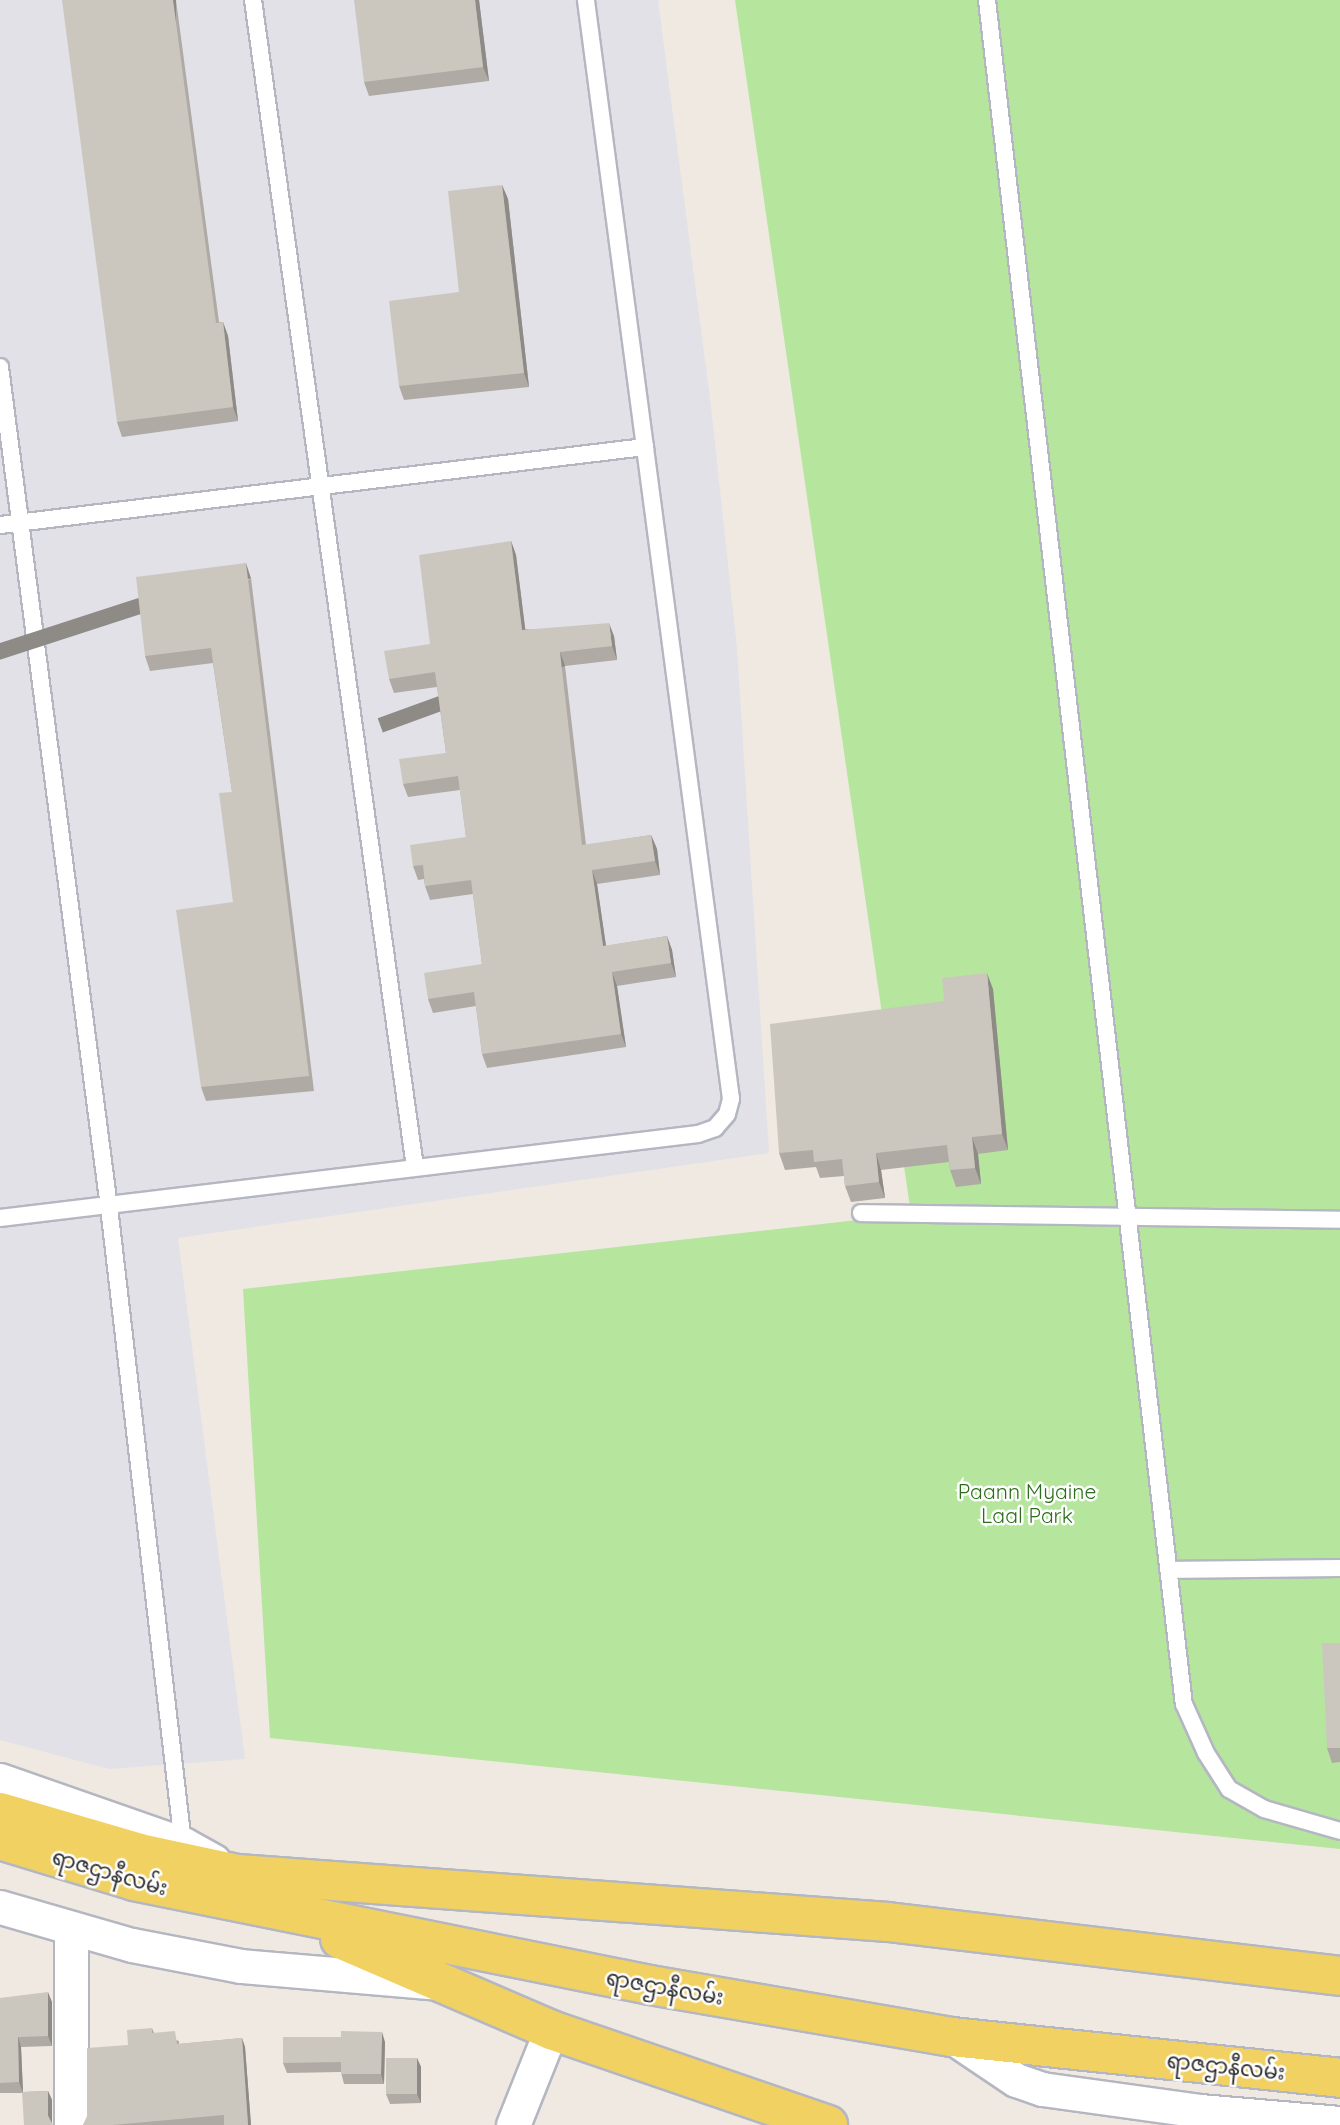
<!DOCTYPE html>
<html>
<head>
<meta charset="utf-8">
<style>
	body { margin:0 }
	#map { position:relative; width:1340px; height:2125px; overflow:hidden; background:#efe9e1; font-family:Quicksand,"Noto Sans Myanmar",sans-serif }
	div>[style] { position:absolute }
	.industrial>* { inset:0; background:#e3e1e8 }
	.green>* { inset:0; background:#b6e59e }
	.roads { filter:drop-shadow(2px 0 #b4b7c1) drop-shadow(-2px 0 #b4b7c1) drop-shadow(0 2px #b4b7c1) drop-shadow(0 -2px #b4b7c1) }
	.lane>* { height:16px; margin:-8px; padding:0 8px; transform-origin:8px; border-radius:8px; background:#fff }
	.street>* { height:33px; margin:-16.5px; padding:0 16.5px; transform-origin:16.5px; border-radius:16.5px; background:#fff }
	.primary>* { height:38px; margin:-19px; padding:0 19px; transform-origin:19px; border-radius:19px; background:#f2d163 }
	.wall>* { inset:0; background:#afaba4 }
	.shaded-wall>* { inset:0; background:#8e8b86; transform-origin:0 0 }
	.building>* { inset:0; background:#cbc7bf; transform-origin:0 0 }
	span { translate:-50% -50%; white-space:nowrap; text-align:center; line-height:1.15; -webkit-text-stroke:5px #fff; paint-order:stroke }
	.park-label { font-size:21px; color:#2c6e1b }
	.street-label { font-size:21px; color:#2e2e2e }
</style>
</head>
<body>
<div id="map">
	<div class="industrial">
		<i style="clip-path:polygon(0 0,658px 0,711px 406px,737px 648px,769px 1153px,178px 1238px,245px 1759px,109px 1769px,0 1740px)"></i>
	</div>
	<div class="green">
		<i style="clip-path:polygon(735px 0,1340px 0,1340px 1849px,270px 1738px,243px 1289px,911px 1214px)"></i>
	</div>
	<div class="roads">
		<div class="lane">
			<i style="left:253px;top:0;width:1178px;rotate:82.1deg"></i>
			<i style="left:987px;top:0;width:1715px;rotate:83.41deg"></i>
			<i style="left:1184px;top:1704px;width:54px;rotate:65.8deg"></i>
			<i style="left:1206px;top:1753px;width:43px;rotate:57.4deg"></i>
			<i style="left:1229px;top:1789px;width:40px;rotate:29.7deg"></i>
			<i style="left:1264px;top:1809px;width:79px;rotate:16.1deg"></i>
			<i style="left:0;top:367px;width:847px;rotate:82.61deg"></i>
			<i style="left:109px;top:1207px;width:641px;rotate:83.37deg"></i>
			<i style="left:0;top:525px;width:650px;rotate:-6.9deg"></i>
			<i style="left:861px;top:1213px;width:479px;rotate:0.8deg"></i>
			<i style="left:0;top:1218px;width:703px;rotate:-6.86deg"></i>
			<i style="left:698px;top:1134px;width:18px;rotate:-19deg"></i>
			<i style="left:715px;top:1128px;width:18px;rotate:-49deg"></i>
			<i style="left:727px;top:1114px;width:16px;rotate:-75deg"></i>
			<i style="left:731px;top:1099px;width:1109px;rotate:-97.52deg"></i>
			<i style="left:1169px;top:1570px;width:171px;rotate:-0.7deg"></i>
		</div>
		<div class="street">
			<i style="left:0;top:1780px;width:194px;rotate:19.3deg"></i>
			<i style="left:183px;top:1844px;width:35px;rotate:29deg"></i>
			<i style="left:0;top:1907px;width:137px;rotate:16.1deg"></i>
			<i style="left:132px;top:1945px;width:111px;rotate:10.9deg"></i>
			<i style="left:241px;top:1966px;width:189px;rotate:4.9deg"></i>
			<i style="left:952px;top:2037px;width:77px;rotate:33.9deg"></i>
			<i style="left:1016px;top:2080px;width:28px;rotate:19deg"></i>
			<i style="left:1042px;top:2089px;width:160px;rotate:7.9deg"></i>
			<i style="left:1200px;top:2111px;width:141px;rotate:4.9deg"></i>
			<i style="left:71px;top:2125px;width:197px;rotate:-90deg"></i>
			<i style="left:513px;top:2125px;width:102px;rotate:-68.2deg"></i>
		</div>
		<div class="primary">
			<i style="left:0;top:1812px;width:146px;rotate:16.3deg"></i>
			<i style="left:140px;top:1853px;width:100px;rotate:12.1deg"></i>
			<i style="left:238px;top:1874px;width:652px;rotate:4.22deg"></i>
			<i style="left:888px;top:1922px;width:455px;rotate:6.8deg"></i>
			<i style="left:0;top:1840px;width:140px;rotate:17deg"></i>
			<i style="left:134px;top:1881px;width:526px;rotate:11.4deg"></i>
			<i style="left:650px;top:1985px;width:306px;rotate:9.8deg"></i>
			<i style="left:952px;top:2037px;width:390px;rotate:6deg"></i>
			<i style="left:340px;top:1939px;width:230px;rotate:23.3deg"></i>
			<i style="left:551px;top:2030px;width:293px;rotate:18.9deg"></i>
		</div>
	</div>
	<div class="wall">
		<i style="clip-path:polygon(176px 0,219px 322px,223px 322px,228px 336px,238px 421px,122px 437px,117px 422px)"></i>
		<i style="clip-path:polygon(479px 0,489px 81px,369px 96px,364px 82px)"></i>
		<i style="clip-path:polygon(502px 185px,508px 199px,529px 387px,404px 400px,399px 386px,459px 292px)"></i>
		<i style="clip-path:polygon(511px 541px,516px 555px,525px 629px,614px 636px,617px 660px,565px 666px,586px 845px,651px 835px,657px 849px,660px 875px,597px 884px,606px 946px,667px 936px,672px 950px,676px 977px,617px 986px,626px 1047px,487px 1068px,482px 1054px,476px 1006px,433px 1013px,428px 999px,482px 964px,473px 894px,430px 900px,425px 886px,424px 879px,418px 880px,413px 866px,466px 837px,460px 790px,408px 797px,403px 784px,446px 753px,437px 687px,394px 693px,389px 679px,430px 644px)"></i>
		<i style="clip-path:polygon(251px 578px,314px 1091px,206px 1101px,201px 1087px,233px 902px,232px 792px,213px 663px,150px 671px,145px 656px)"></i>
		<i style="clip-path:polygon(993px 989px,1008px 1150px,978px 1154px,981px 1184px,956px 1187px,950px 1170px,949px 1162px,881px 1170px,885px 1198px,851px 1202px,845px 1186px,844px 1176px,820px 1178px,816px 1167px,785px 1170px,779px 1153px,944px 1001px)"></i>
		<i style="clip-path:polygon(1340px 1643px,1340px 1762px,1332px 1763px,1327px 1748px)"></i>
		<i style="clip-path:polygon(0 1998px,52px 2002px,52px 2046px,21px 2047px,23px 2092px,48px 2091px,52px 2100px,22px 2093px,0 2093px)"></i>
		<i style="clip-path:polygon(152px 2028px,154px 2033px,179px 2041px,179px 2044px,242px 2038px,245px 2047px,251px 2125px,83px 2125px,128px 2045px)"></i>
		<i style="clip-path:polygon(385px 2042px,384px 2084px,344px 2084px,341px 2072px,287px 2073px,283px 2063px)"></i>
		<i style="clip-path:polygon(417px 2058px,421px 2067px,421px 2103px,390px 2104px,386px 2094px)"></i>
	</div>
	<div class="shaded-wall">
		<i style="left:173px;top:0;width:3px;height:326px"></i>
		<i style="clip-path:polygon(475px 0,479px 0,489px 81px,483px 67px)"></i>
		<i style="clip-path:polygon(502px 185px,508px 199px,529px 387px,524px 373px)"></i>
		<i style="clip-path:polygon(223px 322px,228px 336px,238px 421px,233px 407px)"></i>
		<i style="clip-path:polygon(511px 541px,516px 555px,527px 643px,522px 630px)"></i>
		<i style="left:246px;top:563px;width:16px;height:517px;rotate:72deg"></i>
		<i style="clip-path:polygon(609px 623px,614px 636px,617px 660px,612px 646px)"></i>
		<i style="left:560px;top:652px;width:15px;height:194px;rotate:70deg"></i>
		<i style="clip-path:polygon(651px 835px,657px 849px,660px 875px,655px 861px)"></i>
		<i style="clip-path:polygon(592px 870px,597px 884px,608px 960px,603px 946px)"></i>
		<i style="clip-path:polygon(667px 936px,672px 950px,676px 977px,671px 963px)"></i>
		<i style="clip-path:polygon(612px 972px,617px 986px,626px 1047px,621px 1034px)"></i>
		<i style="clip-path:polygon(987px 973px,993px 989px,1008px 1150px,1002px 1134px)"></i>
		<i style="clip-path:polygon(972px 1137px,978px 1154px,981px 1184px,975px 1168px)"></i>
		<i style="clip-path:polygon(876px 1153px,881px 1170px,885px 1198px,879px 1182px)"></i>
		<i style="clip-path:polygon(48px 1992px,52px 2002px,52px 2046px,48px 2036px)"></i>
		<i style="clip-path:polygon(382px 2032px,385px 2042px,384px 2084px,381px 2074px)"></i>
		<i style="clip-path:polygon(18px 2037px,21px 2047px,23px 2093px,19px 2082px)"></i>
		<i style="clip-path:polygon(242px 2038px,245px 2047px,251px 2125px,248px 2125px)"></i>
		<i style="clip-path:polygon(417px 2058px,421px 2067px,421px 2103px,417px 2094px)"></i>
		<i style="clip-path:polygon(48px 2091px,52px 2100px,52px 2125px,48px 2116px)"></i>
	</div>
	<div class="building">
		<i style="clip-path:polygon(62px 0,173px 0,216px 323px,223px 322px,233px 407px,117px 422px)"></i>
		<i style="clip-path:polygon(354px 0,475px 0,483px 67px,364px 82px)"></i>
		<i style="clip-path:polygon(502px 185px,524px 373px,399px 386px,389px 301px,459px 292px,448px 191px)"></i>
		<i style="clip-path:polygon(511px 541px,522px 630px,609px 623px,612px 646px,560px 652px,582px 845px,651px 835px,655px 861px,592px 870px,603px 946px,667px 936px,671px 963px,612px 972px,621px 1034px,482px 1054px,474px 992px,428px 999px,424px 973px,482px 964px,471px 880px,425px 886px,423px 865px,413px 866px,410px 845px,466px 837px,458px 776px,403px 784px,399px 759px,446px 753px,435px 672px,389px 679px,384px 651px,430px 644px,419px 555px)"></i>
		<i style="clip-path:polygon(246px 563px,309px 1076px,201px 1087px,176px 910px,233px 902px,219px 793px,232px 792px,211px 648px,145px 656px,136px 577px)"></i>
		<i style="clip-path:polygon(987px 973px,1002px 1134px,972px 1137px,975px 1168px,950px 1170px,947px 1145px,876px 1153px,879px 1182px,845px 1186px,842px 1159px,814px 1162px,813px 1150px,779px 1153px,770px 1024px,944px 1001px,942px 978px)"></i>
		<i style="clip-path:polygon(1322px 1643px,1340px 1643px,1340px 1748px,1327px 1748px)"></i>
		<i style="clip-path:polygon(48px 1992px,48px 2036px,18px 2037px,19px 2082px,0 2083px,0 1998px)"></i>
		<i style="clip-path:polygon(152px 2028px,152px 2033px,175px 2031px,177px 2044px,242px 2038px,248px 2125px,224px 2125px,224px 2115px,112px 2125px,83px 2125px,87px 2116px,87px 2048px,128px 2045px,127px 2030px)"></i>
		<i style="clip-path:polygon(341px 2031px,382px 2032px,381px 2074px,341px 2074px,341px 2062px,283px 2063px,283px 2037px,341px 2037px)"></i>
		<i style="left:386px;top:2058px;width:31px;height:36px"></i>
		<i style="clip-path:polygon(48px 2091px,48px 2116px,53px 2125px,24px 2125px,22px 2092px)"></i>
	</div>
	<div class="park-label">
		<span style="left:1027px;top:1503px">Paann Myaine<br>Laal Park</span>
	</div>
	<div class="street-label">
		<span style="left:110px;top:1872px;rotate:16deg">ရာဇဌာနီလမ်း</span>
		<span style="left:665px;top:1987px;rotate:10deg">ရာဇဌာနီလမ်း</span>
		<span style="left:1226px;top:2066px;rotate:6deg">ရာဇဌာနီလမ်း</span>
	</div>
</div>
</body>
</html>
